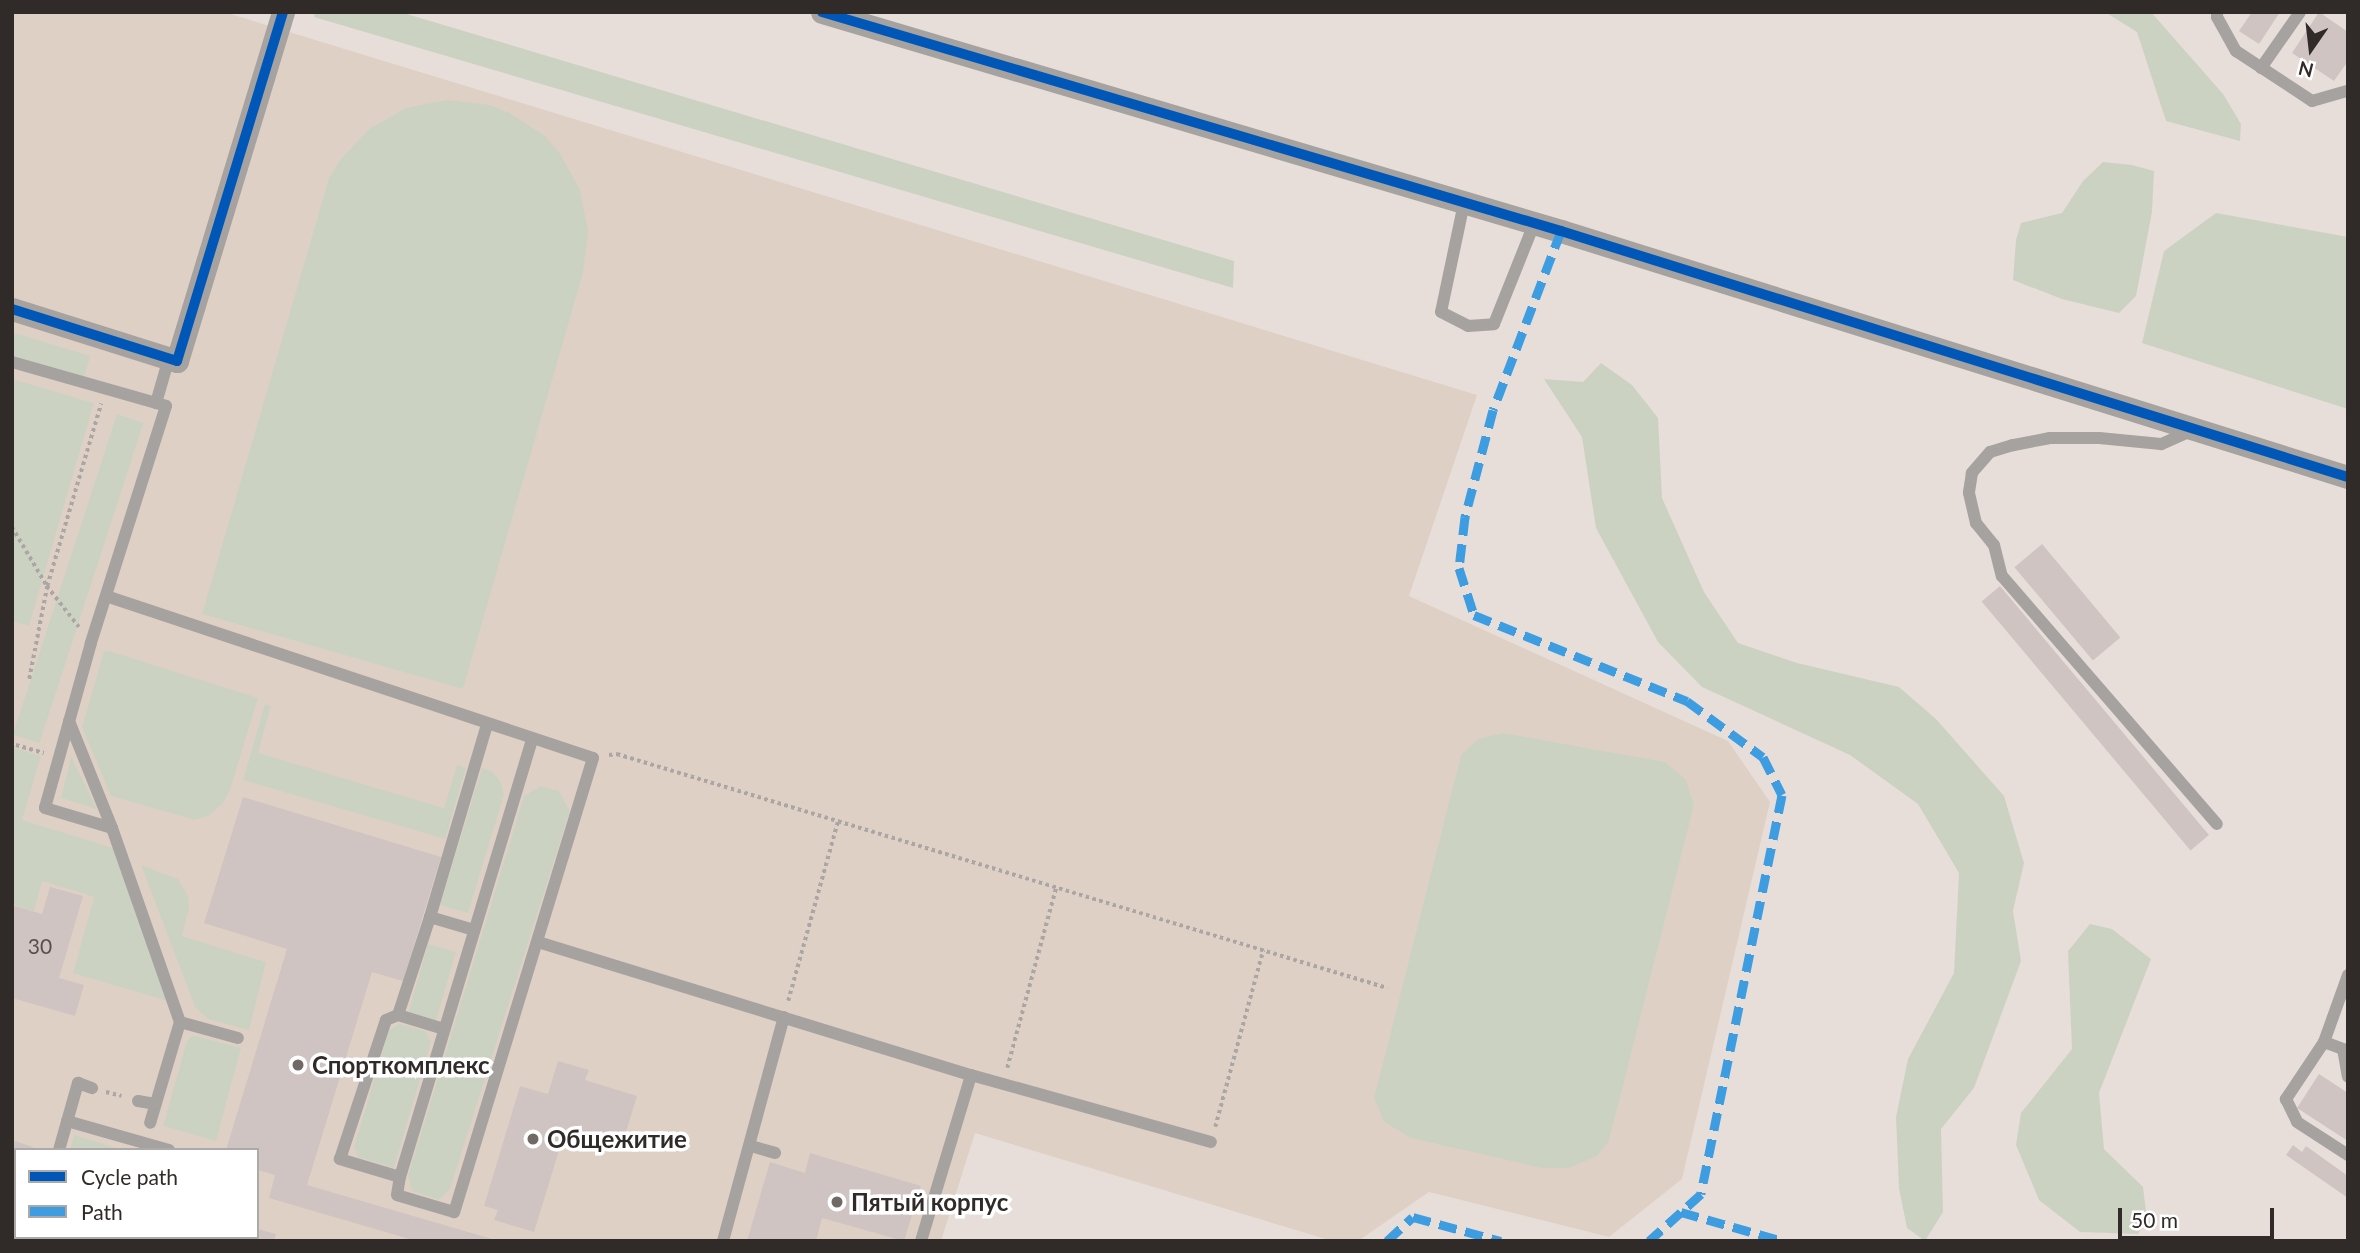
<!DOCTYPE html>
<html>
<head>
<meta charset="utf-8">
<style>
	body { margin:0 }
	#map { position:relative; width:2360px; height:1253px; overflow:hidden; background:#e7deda; font-family:Lato,sans-serif }
	div>[style] { position:absolute }
	.education>* { inset:0; background:#dfd0c6 }
	.green>* { inset:0; background:#ccd2c2; transform-origin:0 0 }
	.building>* { inset:0; background:#cfc4c1; transform-origin:0 0 }
	.path>* { height:3.5px; margin-top:-1.75px; transform-origin:0; background:repeating-linear-gradient(90deg,#aaa6a4 0 3.5px,transparent 0 7px) }
	.service>* { height:12px; margin:-6px; padding:0 6px; transform-origin:6px; border-radius:6px; background:#a5a2a0 }
	.minor>* { height:23px; margin:-11.5px; padding:0 11.5px; transform-origin:11.5px; border-radius:11.5px; background:#a5a2a0 }
	.quiet>* { height:9px; margin-top:-4.5px; transform-origin:0; background:repeating-linear-gradient(90deg,#3e9ce0 0 18px,transparent 0 27px) }
	.cycleway>* { height:10px; margin:-5px; padding:0 5px; transform-origin:5px; border-radius:5px; background:#0057b8 }
	.dots>* { width:19px; height:19px; translate:-50% -50%; box-sizing:border-box; border:4px solid #fff; border-radius:50% }
	span { translate:-50% -50%; white-space:nowrap; text-align:center; line-height:1.15; -webkit-text-stroke:7px #fff; paint-order:stroke }
	.number-label { font-size:21px; color:#58504e }
	.number-label span { -webkit-text-stroke-width:0 }
	.poi-label { font-size:24px; color:#302a28; font-weight:700 }
	.left { translate:0 -50%; text-align:left }
	.frame { position:absolute; inset:0; border:14px solid #302a28; pointer-events:none }
	.legend { position:absolute; left:14px; top:1148px; width:245px; height:91px; box-sizing:border-box; background:#fff; border:2px solid #acaaa9; margin:0; padding:9px 12px; list-style:none; font-size:21px; color:#302a28 }
	.legend li { display:flex; align-items:center; gap:14px; height:35px }
	.legend b { width:35px; border:2px solid #acaaa9 }
	.north { position:absolute; left:2276px; top:14px; width:70px; height:70px; -webkit-text-stroke:5px #fff; paint-order:stroke; rotate:194deg; font-size:19px; font-weight:700; line-height:28px; text-align:center; color:#302a28 }
	.north::after { content:''; display:block; margin:auto; width:24px; height:32px; background:#302a28; clip-path:polygon(50% 0,100% 100%,50% 72%,0 100%) }
	.scale { position:absolute; left:2118px; top:1208px; width:156px; height:32px; box-sizing:border-box; border:4px solid #302a28; border-top:0; padding-left:9px; font-size:21px; line-height:24px; white-space:nowrap; color:#302a28; -webkit-text-stroke:5px #fff; paint-order:stroke }
</style>
</head>
<body>
<div id="map">
	<div class="education">
		<i style="clip-path:polygon(evenodd,12px 12px,224px 12px,1477px 395px,1409px 596px,1728px 741px,1770px 802px,1682px 1179px,1609px 1237px,1429px 1192px,1358px 1241px,1332px 1241px,975px 1133px,941px 1241px,12px 1241px,12px 12px,16px 1150px,257px 1150px,257px 1237px,16px 1237px,16px 1150px)"></i>
	</div>
	<div class="green">
		<i style="clip-path:polygon(315px 12px,400px 12px,1234px 261px,1233px 288px,314px 17px)"></i>
		<i style="clip-path:polygon(2105px 12px,2151px 12px,2223px 94px,2241px 124px,2240px 141px,2166px 121px,2137px 32px)"></i>
		<i style="clip-path:polygon(447px 100px,490px 105px,510px 113px,545px 136px,559px 152px,580px 189px,588px 231px,583px 273px,463px 689px,202px 614px,329px 178px,340px 160px,369px 129px,406px 108px)"></i>
		<i style="clip-path:polygon(2103px 162px,2132px 165px,2154px 171px,2152px 212px,2136px 296px,2119px 313px,2062px 299px,2013px 280px,2016px 240px,2021px 223px,2062px 213px,2083px 181px)"></i>
		<i style="clip-path:polygon(2216px 213px,2348px 237px,2348px 409px,2142px 343px,2164px 251px)"></i>
		<i style="left:12px;top:332px;width:82px;height:23px;rotate:17deg"></i>
		<i style="clip-path:polygon(1601px 363px,1632px 385px,1658px 418px,1662px 498px,1704px 592px,1738px 643px,1797px 663px,1899px 687px,1936px 719px,2004px 796px,2024px 863px,2013px 911px,2021px 961px,1974px 1088px,1941px 1129px,1943px 1212px,1925px 1241px,1907px 1228px,1899px 1188px,1896px 1117px,1908px 1059px,1954px 973px,1959px 873px,1918px 804px,1850px 755px,1702px 687px,1658px 642px,1596px 528px,1582px 437px,1544px 379px,1583px 382px)"></i>
		<i style="clip-path:polygon(12px 379px,94px 403px,29px 626px,12px 621px)"></i>
		<i style="left:117px;top:414px;width:28px;height:337px;rotate:18deg"></i>
		<i style="clip-path:polygon(109px 651px,258px 698px,230px 790px,223px 803px,210px 815px,195px 820px,111px 796px,82px 727px,102px 658px,104px 652px)"></i>
		<i style="clip-path:polygon(265px 704px,271px 706px,258px 753px,444px 808px,457px 765px,466px 768px,445px 839px,243px 780px)"></i>
		<i style="clip-path:polygon(1503px 733px,1665px 762px,1686px 780px,1694px 805px,1609px 1141px,1597px 1156px,1569px 1168px,1542px 1168px,1411px 1138px,1384px 1122px,1374px 1098px,1461px 755px,1478px 739px)"></i>
		<i style="clip-path:polygon(12px 747px,41px 756px,22px 820px,113px 848px,171px 1002px,73px 973px,94px 897px,42px 881px,34px 911px,12px 904px)"></i>
		<i style="clip-path:polygon(71px 756px,97px 809px,61px 798px)"></i>
		<i style="clip-path:polygon(482px 768px,493px 772px,500px 781px,504px 795px,468px 913px,440px 905px)"></i>
		<i style="clip-path:polygon(540px 786px,559px 791px,570px 811px,450px 1189px,439px 1200px,412px 1191px,408px 1176px,524px 796px)"></i>
		<i style="clip-path:polygon(141px 865px,178px 879px,188px 896px,189px 909px,182px 936px,266px 962px,249px 1030px,208px 1019px,195px 1007px)"></i>
		<i style="clip-path:polygon(2090px 924px,2112px 929px,2151px 959px,2099px 1093px,2104px 1149px,2143px 1187px,2147px 1220px,2138px 1234px,2080px 1232px,2039px 1200px,2016px 1145px,2021px 1113px,2072px 1049px,2068px 951px)"></i>
		<i style="left:428px;top:944px;width:29px;height:71px;rotate:16deg"></i>
		<i style="clip-path:polygon(399px 1024px,426px 1031px,431px 1042px,394px 1168px,358px 1157px,354px 1147px,389px 1030px)"></i>
		<i style="clip-path:polygon(196px 1036px,241px 1048px,216px 1141px,163px 1126px,186px 1044px,190px 1037px)"></i>
		<i style="clip-path:polygon(74px 1135px,123px 1150px,70px 1150px)"></i>
		<i style="left:43px;top:1237px;width:89px;height:4px"></i>
	</div>
	<div class="building">
		<i style="clip-path:polygon(2252px 12px,2280px 12px,2259px 44px,2239px 31px)"></i>
		<i style="clip-path:polygon(2319px 12px,2348px 32px,2348px 61px,2334px 81px,2292px 53px)"></i>
		<i style="left:2042px;top:544px;width:122px;height:36px;rotate:50deg"></i>
		<i style="left:2000px;top:586px;width:325px;height:24px;rotate:50deg"></i>
		<i style="clip-path:polygon(243px 797px,441px 857px,403px 981px,372px 972px,307px 1185px,499px 1241px,416px 1241px,269px 1198px,275px 1175px,257px 1170px,257px 1150px,226px 1150px,287px 949px,204px 923px)"></i>
		<i style="clip-path:polygon(50px 887px,83px 896px,59px 978px,84px 985px,75px 1016px,12px 998px,12px 905px,42px 914px)"></i>
		<i style="clip-path:polygon(558px 1061px,589px 1070px,585px 1080px,637px 1096px,621px 1148px,565px 1131px,534px 1232px,494px 1220px,498px 1210px,484px 1206px,520px 1086px,548px 1094px)"></i>
		<i style="clip-path:polygon(2319px 1074px,2348px 1093px,2348px 1141px,2297px 1108px)"></i>
		<i style="clip-path:polygon(12px 1140px,33px 1147px,32px 1150px,16px 1150px,16px 1178px,12px 1177px)"></i>
		<i style="clip-path:polygon(2293px 1145px,2302px 1152px,2306px 1146px,2348px 1176px,2348px 1198px,2286px 1155px)"></i>
		<i style="clip-path:polygon(810px 1153px,921px 1186px,904px 1241px,822px 1218px,816px 1241px,747px 1241px,770px 1162px,805px 1173px)"></i>
		<i style="clip-path:polygon(257px 1229px,276px 1234px,274px 1241px,131px 1241px,132px 1237px,257px 1237px)"></i>
	</div>
	<div class="path">
		<i style="left:12px;top:527px;width:69px;rotate:59.3deg"></i>
		<i style="left:47px;top:586px;width:52px;rotate:52deg"></i>
		<i style="left:29px;top:679px;width:95px;rotate:-79deg"></i>
		<i style="left:47px;top:586px;width:190px;rotate:-73.5deg"></i>
		<i style="left:16px;top:745px;width:29px;rotate:16deg"></i>
		<i style="left:609px;top:755px;width:8px;rotate:-7deg"></i>
		<i style="left:617px;top:754px;width:805px;rotate:16.9deg"></i>
		<i style="left:788px;top:1001px;width:187px;rotate:-74.5deg"></i>
		<i style="left:1007px;top:1068px;width:187px;rotate:-74.8deg"></i>
		<i style="left:106px;top:1092px;width:16px;rotate:14deg"></i>
		<i style="left:1215px;top:1127px;width:183px;rotate:-74.8deg"></i>
	</div>
	<div class="service">
		<i style="left:2217px;top:12px;width:5px;rotate:90deg"></i>
		<i style="left:2217px;top:17px;width:39px;rotate:61deg"></i>
		<i style="left:2236px;top:51px;width:91px;rotate:33.3deg"></i>
		<i style="left:2312px;top:101px;width:37px;rotate:-16deg"></i>
		<i style="left:2261px;top:68px;width:68px;rotate:-55.1deg"></i>
		<i style="left:1464px;top:203px;width:111px;rotate:101.9deg"></i>
		<i style="left:1441px;top:312px;width:30px;rotate:27deg"></i>
		<i style="left:1468px;top:326px;width:26px;rotate:-4deg"></i>
		<i style="left:1494px;top:324px;width:108px;rotate:-68.2deg"></i>
		<i style="left:12px;top:362px;width:160px;rotate:15.9deg"></i>
		<i style="left:166px;top:406px;width:249px;rotate:107.6deg"></i>
		<i style="left:91px;top:643px;width:171px;rotate:105.6deg"></i>
		<i style="left:45px;top:808px;width:70px;rotate:16.6deg"></i>
		<i style="left:156px;top:403px;width:47px;rotate:-73.9deg"></i>
		<i style="left:2193px;top:430px;width:35px;rotate:156deg"></i>
		<i style="left:2161px;top:444px;width:62px;rotate:-174.5deg"></i>
		<i style="left:2099px;top:438px;width:49px;rotate:180deg"></i>
		<i style="left:2050px;top:438px;width:38px;rotate:169deg"></i>
		<i style="left:2013px;top:445px;width:24px;rotate:163deg"></i>
		<i style="left:1990px;top:452px;width:28px;rotate:131deg"></i>
		<i style="left:1972px;top:473px;width:20px;rotate:99deg"></i>
		<i style="left:1969px;top:493px;width:31px;rotate:77deg"></i>
		<i style="left:1976px;top:523px;width:28px;rotate:51deg"></i>
		<i style="left:1994px;top:545px;width:32px;rotate:76deg"></i>
		<i style="left:2002px;top:576px;width:328px;rotate:49.1deg"></i>
		<i style="left:106px;top:596px;width:513px;rotate:18.4deg"></i>
		<i style="left:593px;top:758px;width:475px;rotate:107deg"></i>
		<i style="left:454px;top:1212px;width:59px;rotate:-163.4deg"></i>
		<i style="left:397px;top:1195px;width:18px;rotate:-81deg"></i>
		<i style="left:400px;top:1177px;width:457px;rotate:-73.2deg"></i>
		<i style="left:69px;top:721px;width:115px;rotate:68.1deg"></i>
		<i style="left:112px;top:828px;width:206px;rotate:70.7deg"></i>
		<i style="left:180px;top:1022px;width:105px;rotate:106.5deg"></i>
		<i style="left:474px;top:930px;width:46px;rotate:-163.5deg"></i>
		<i style="left:430px;top:917px;width:201px;rotate:-73.5deg"></i>
		<i style="left:538px;top:942px;width:453px;rotate:17.1deg"></i>
		<i style="left:971px;top:1075px;width:249px;rotate:15.6deg"></i>
		<i style="left:2348px;top:975px;width:71px;rotate:109.7deg"></i>
		<i style="left:2324px;top:1042px;width:69px;rotate:123.7deg"></i>
		<i style="left:2286px;top:1099px;width:25px;rotate:64deg"></i>
		<i style="left:2297px;top:1122px;width:61px;rotate:32.9deg"></i>
		<i style="left:398px;top:1015px;width:103px;rotate:-71.9deg"></i>
		<i style="left:180px;top:1022px;width:60px;rotate:15.4deg"></i>
		<i style="left:2324px;top:1042px;width:20px;rotate:20deg"></i>
		<i style="left:2343px;top:1049px;width:28px;rotate:80deg"></i>
		<i style="left:138px;top:1101px;width:17px;rotate:10deg"></i>
		<i style="left:67px;top:1121px;width:106px;rotate:15.9deg"></i>
		<i style="left:751px;top:1146px;width:25px;rotate:16deg"></i>
		<i style="left:59px;top:1150px;width:70px;rotate:-74.2deg"></i>
		<i style="left:78px;top:1083px;width:15px;rotate:20deg"></i>
		<i style="left:400px;top:1177px;width:63px;rotate:-163.3deg"></i>
		<i style="left:340px;top:1159px;width:146px;rotate:-71.7deg"></i>
		<i style="left:386px;top:1020px;width:13px;rotate:-23deg"></i>
		<i style="left:398px;top:1015px;width:48px;rotate:16.9deg"></i>
		<i style="left:34px;top:1241px;width:4px;rotate:-76deg"></i>
		<i style="left:723px;top:1241px;width:232px;rotate:-74.8deg"></i>
		<i style="left:921px;top:1241px;width:173px;rotate:-73.2deg"></i>
	</div>
	<div class="minor">
		<i style="left:822px;top:12px;width:771px;rotate:16.51deg"></i>
		<i style="left:1561px;top:231px;width:825px;rotate:17.36deg"></i>
		<i style="left:12px;top:309px;width:173px;rotate:17.5deg"></i>
		<i style="left:177px;top:361px;width:365px;rotate:-73.1deg"></i>
	</div>
	<div class="quiet">
		<i style="left:1561px;top:231px;width:191px;rotate:110.8deg"></i>
		<i style="left:1493px;top:410px;width:111px;rotate:104.7deg"></i>
		<i style="left:1465px;top:517px;width:51px;rotate:96.7deg"></i>
		<i style="left:1459px;top:568px;width:49px;rotate:72.3deg"></i>
		<i style="left:1474px;top:615px;width:230px;rotate:22deg"></i>
		<i style="left:1687px;top:701px;width:94px;rotate:36.4deg"></i>
		<i style="left:1763px;top:757px;width:42px;rotate:63.4deg"></i>
		<i style="left:1782px;top:795px;width:407px;rotate:101.5deg"></i>
		<i style="left:1701px;top:1194px;width:70px;rotate:137.9deg"></i>
		<i style="left:1681px;top:1212px;width:106px;rotate:15.9deg"></i>
		<i style="left:1387px;top:1241px;width:35px;rotate:-43deg"></i>
		<i style="left:1413px;top:1217px;width:91px;rotate:15.3deg"></i>
	</div>
	<div class="cycleway">
		<i style="left:822px;top:12px;width:771px;rotate:16.51deg"></i>
		<i style="left:1561px;top:231px;width:825px;rotate:17.36deg"></i>
		<i style="left:12px;top:309px;width:173px;rotate:17.5deg"></i>
		<i style="left:177px;top:361px;width:365px;rotate:-73.1deg"></i>
	</div>
	<div class="dots">
		<i style="left:298px;top:1065px;background:#706966"></i>
		<i style="left:533px;top:1139px;background:#706966"></i>
		<i style="left:837px;top:1202px;background:#706966"></i>
	</div>
	<div class="number-label">
		<span style="left:40px;top:946px">30</span>
	</div>
	<div class="poi-label">
		<span class="left" style="left:312px;top:1065px">Спорткомплекс</span>
		<span class="left" style="left:547px;top:1139px">Общежитие</span>
		<span class="left" style="left:851px;top:1202px">Пятый корпус</span>
	</div>
	<div class="frame"></div>
	<ul class="legend">
	<li><b style="height:9px;background:#0057b8"></b>Cycle path</li>
	<li><b style="height:9px;background:#3e9ce0"></b>Path</li>
	</ul>
	<div class="north">N</div>
	<div class="scale">50 m</div>
</div>
</body>
</html>
